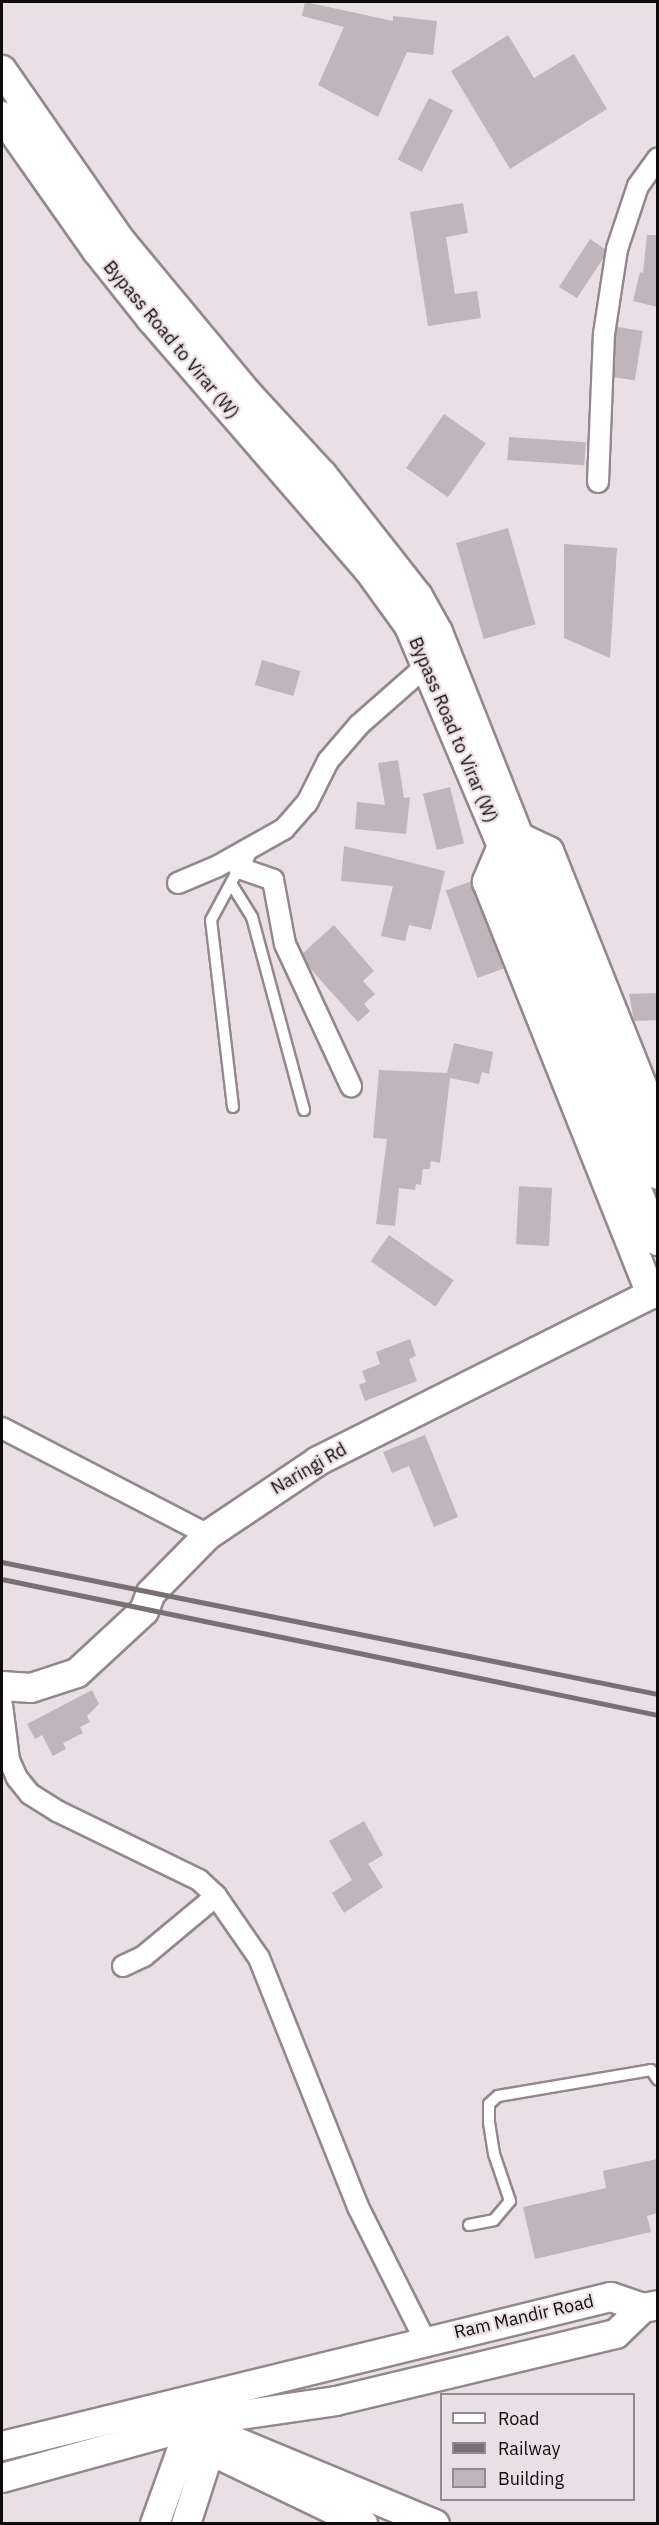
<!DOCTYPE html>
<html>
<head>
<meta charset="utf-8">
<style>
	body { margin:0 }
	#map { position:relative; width:659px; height:2525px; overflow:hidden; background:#eadfe5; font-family:"IBM Plex Sans",sans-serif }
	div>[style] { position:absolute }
	.building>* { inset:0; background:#c0b5bb; transform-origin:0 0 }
	.roads { filter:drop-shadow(2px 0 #93888e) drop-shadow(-2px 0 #93888e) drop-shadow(0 2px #93888e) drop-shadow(0 -2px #93888e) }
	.lane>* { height:10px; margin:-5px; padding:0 5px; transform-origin:5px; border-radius:5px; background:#fff }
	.street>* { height:20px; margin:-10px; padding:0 10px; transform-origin:10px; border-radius:10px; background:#fff }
	.secondary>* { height:28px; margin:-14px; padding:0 14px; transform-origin:14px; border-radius:14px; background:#fff }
	.rail>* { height:4.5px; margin:-2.25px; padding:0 2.25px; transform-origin:2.25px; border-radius:2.25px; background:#787074 }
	span { translate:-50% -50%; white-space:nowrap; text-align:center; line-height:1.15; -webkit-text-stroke:4.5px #eadfe5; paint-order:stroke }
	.street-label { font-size:18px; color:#0f0b0d }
	.frame { position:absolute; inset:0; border:3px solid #0f0b0d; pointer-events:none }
	.legend { position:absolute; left:440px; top:2393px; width:195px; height:108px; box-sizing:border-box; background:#eadfe5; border:2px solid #928a8f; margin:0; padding:8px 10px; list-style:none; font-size:18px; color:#0f0b0d }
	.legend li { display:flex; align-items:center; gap:12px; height:30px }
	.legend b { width:30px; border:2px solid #928a8f }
</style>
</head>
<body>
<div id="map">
	<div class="building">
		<i style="clip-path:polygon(305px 2px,393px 21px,393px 16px,437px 21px,433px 55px,407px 52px,378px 117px,318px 85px,344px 27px,302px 16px)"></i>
		<i style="clip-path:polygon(508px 35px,534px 78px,574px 54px,607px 109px,510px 169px,451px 71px)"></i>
		<i style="left:429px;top:98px;width:27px;height:69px;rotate:27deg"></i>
		<i style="clip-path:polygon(463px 203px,468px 233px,446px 237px,455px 294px,477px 291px,481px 318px,428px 326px,410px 212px)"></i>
		<i style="clip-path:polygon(647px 235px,657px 235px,657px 307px,633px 301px,640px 272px,643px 273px)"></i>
		<i style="clip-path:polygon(590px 239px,605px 249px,604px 257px,577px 298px,559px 287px)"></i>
		<i style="left:617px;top:327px;width:26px;height:50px;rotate:9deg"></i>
		<i style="left:444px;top:414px;width:51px;height:66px;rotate:35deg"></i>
		<i style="left:509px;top:437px;width:77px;height:23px;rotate:4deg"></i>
		<i style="left:508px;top:528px;width:100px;height:54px;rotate:74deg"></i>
		<i style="clip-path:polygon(564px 544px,617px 548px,610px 658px,564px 638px)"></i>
		<i style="left:262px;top:660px;width:40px;height:26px;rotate:16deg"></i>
		<i style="clip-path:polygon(398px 760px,404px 798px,410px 797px,406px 834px,355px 829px,357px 802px,385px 805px,378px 763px)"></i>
		<i style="left:450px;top:787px;width:58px;height:28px;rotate:76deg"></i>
		<i style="clip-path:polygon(344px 846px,445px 871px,431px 930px,409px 925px,405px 941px,381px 936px,393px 886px,341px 881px)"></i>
		<i style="left:472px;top:881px;width:93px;height:28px;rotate:70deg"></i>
		<i style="clip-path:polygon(334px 925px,374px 971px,363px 981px,375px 994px,364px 1004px,370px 1011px,358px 1022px,308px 966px,303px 953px)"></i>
		<i style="clip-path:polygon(657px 993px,657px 1020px,634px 1021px,629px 994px)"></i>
		<i style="clip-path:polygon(454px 1043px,493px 1052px,489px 1074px,482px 1072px,479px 1084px,450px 1078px,440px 1163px,431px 1161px,430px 1169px,423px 1169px,421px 1185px,416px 1184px,415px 1190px,399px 1188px,395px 1226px,376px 1224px,387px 1139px,373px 1138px,379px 1070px,447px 1073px)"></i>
		<i style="left:552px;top:1188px;width:58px;height:33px;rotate:93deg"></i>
		<i style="left:389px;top:1235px;width:79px;height:32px;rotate:35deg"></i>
		<i style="clip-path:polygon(410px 1339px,416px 1356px,409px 1359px,417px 1381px,365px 1401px,359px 1385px,366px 1382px,362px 1371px,380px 1364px,376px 1352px)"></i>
		<i style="clip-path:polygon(425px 1435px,458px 1517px,434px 1527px,409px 1466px,392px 1473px,383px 1452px)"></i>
		<i style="clip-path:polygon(92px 1690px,99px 1704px,87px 1716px,90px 1722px,80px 1727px,83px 1733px,63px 1743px,66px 1749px,53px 1756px,42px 1735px,35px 1739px,27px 1724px)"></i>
		<i style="clip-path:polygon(364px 1821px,383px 1855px,368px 1864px,383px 1887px,344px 1913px,332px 1893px,352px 1880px,329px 1841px)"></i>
		<i style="clip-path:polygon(657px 2159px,657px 2213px,647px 2216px,651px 2232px,535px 2259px,523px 2207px,606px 2188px,603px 2171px)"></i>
	</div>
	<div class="roads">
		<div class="lane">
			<i style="left:232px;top:885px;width:38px;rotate:58deg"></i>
			<i style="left:252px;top:917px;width:200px;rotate:74.9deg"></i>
			<i style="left:233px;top:1107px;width:188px;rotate:-96.7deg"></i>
			<i style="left:211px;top:920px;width:59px;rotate:-61.7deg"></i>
			<i style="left:469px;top:2225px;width:25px;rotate:-11deg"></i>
			<i style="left:494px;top:2220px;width:25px;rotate:-50deg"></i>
			<i style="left:510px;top:2201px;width:50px;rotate:-108.8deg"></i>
			<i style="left:494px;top:2154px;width:31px;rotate:-99deg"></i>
			<i style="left:489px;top:2123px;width:19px;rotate:-90deg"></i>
			<i style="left:489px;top:2104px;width:12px;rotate:-42deg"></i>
			<i style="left:498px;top:2096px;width:155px;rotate:-9.6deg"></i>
			<i style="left:651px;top:2070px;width:12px;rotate:55deg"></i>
		</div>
		<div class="street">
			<i style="left:598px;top:482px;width:148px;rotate:-87.7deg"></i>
			<i style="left:604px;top:334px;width:86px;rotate:-81.3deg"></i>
			<i style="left:617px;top:249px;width:66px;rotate:-71.6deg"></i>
			<i style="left:638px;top:186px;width:34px;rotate:-54deg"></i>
			<i style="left:246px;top:851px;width:18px;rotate:112deg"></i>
			<i style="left:239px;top:868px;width:36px;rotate:19deg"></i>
			<i style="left:273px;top:880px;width:65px;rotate:79.4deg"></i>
			<i style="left:285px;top:944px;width:157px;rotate:65.1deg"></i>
			<i style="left:178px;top:883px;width:43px;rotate:-23deg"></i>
			<i style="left:218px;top:866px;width:76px;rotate:-29.3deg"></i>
			<i style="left:284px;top:829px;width:35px;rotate:-49deg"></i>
			<i style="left:307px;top:803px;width:47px;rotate:-63.4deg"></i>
			<i style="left:328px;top:761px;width:48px;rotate:-49.3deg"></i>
			<i style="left:359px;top:725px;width:91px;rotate:-41.4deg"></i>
			<i style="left:2px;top:1428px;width:232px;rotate:27.4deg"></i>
			<i style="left:2px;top:1705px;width:55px;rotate:82.7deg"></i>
			<i style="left:9px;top:1760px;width:20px;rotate:66deg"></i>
			<i style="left:17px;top:1778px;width:21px;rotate:51deg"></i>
			<i style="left:30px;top:1794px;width:32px;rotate:32deg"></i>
			<i style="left:57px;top:1811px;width:158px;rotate:25.9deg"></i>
			<i style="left:199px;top:1880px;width:23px;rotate:43deg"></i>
			<i style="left:216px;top:1896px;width:75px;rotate:55.3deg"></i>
			<i style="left:259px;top:1958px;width:268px;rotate:68.3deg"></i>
			<i style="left:358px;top:2207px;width:149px;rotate:63.3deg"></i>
			<i style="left:123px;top:1966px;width:23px;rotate:-25deg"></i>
			<i style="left:144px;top:1956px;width:94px;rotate:-39.8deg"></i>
		</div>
		<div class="secondary">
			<i style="left:2px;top:70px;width:208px;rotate:55.2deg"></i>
			<i style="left:121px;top:241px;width:200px;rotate:50.3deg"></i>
			<i style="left:249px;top:395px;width:108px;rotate:47.3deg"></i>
			<i style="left:322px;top:474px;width:155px;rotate:51.8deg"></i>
			<i style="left:418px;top:596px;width:41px;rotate:60.9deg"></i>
			<i style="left:438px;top:632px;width:425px;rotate:68.4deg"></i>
			<i style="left:594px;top:1027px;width:161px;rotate:66.6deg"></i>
			<i style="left:2px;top:116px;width:165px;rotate:54.9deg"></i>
			<i style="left:97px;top:251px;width:87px;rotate:51.5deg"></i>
			<i style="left:151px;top:319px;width:330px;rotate:49.1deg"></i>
			<i style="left:367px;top:568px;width:72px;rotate:54.1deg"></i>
			<i style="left:409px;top:626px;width:239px;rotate:67.1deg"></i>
			<i style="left:502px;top:846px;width:148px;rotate:69.9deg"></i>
			<i style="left:553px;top:985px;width:277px;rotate:67.7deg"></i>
			<i style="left:521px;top:838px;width:31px;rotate:25deg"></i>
			<i style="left:549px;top:851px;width:295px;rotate:68.3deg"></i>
			<i style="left:502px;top:846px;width:39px;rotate:113deg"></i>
			<i style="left:487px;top:882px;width:444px;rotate:68.3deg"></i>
			<i style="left:2px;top:1686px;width:29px;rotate:4deg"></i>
			<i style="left:31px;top:1688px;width:48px;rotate:-18.1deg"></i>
			<i style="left:77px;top:1673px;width:91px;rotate:-42.8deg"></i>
			<i style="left:144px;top:1611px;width:19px;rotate:-69deg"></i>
			<i style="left:151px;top:1593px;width:81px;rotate:-45.5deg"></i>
			<i style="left:208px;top:1535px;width:133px;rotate:-33.9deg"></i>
			<i style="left:318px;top:1461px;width:380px;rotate:-26.6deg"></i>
			<i style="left:189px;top:2432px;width:26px;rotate:2deg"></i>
			<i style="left:215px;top:2433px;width:238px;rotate:22.5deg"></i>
			<i style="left:2px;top:2446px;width:627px;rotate:-13.75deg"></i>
			<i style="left:611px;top:2297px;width:34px;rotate:19deg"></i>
			<i style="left:643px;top:2308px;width:15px;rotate:-11deg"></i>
			<i style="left:196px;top:2447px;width:13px;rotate:13deg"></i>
			<i style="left:209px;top:2450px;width:171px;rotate:25.7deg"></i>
			<i style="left:2px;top:2478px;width:226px;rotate:-15.4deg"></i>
			<i style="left:220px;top:2418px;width:117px;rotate:-8.3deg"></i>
			<i style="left:336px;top:2401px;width:288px;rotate:-13.5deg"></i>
			<i style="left:616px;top:2334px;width:37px;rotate:-44deg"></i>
			<i style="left:155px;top:2524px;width:109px;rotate:-70.2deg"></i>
			<i style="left:186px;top:2524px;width:95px;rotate:-72.1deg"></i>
		</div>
	</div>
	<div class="rail">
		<i style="left:2px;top:1562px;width:669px;rotate:11.38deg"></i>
		<i style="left:2px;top:1579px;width:670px;rotate:11.71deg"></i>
	</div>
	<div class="street-label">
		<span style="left:171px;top:340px;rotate:50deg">Bypass Road to Virar (W)</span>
		<span style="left:453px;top:730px;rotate:67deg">Bypass Road to Virar (W)</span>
		<span style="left:309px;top:1469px;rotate:-30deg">Naringi Rd</span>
		<span style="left:524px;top:2317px;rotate:-13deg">Ram Mandir Road</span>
	</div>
	<div class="frame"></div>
	<ul class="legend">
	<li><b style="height:8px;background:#fff"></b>Road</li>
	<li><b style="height:8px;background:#787074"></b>Railway</li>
	<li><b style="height:16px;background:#c0b5bb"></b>Building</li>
	</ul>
</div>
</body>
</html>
